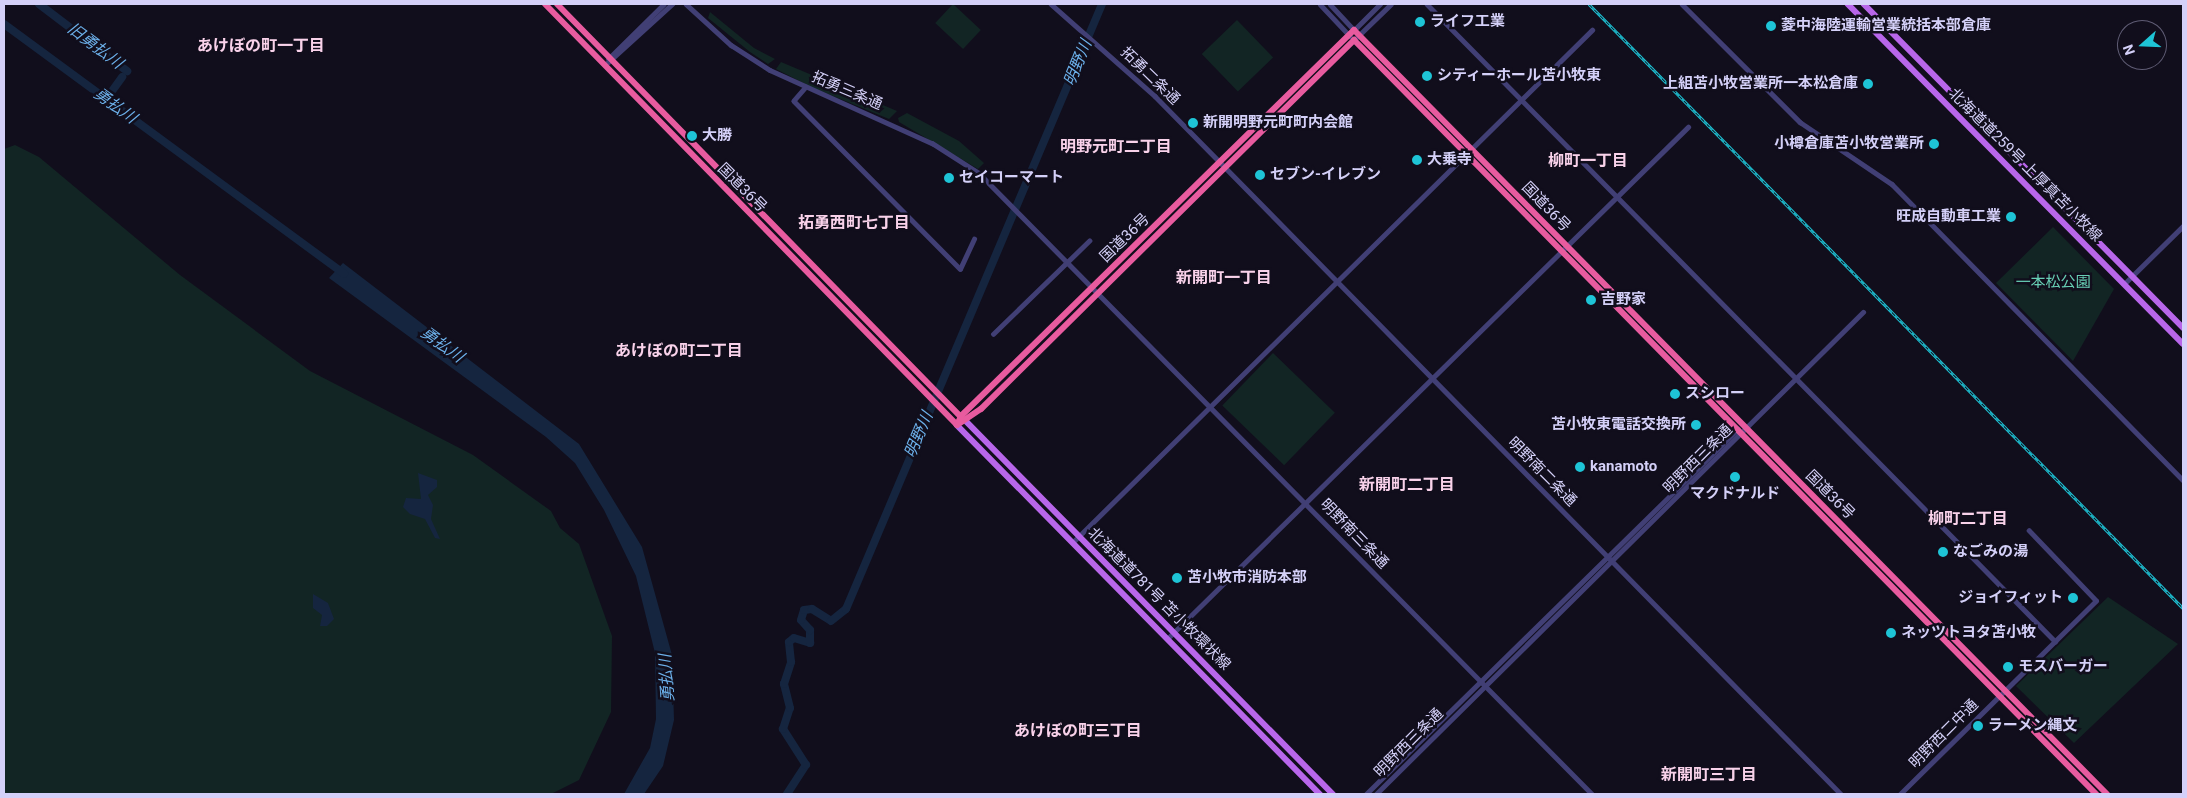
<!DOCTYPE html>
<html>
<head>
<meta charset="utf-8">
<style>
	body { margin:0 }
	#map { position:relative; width:2187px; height:798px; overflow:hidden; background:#110e1c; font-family:Roboto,"Noto Sans JP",sans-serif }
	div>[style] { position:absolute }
	.green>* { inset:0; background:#122524; transform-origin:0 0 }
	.water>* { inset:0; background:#15253f }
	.river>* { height:8px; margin:-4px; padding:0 4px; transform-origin:4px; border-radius:4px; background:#15253f }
	.minor>* { height:4.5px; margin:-2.25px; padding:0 2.25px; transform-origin:2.25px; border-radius:2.25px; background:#413f75 }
	.major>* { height:5.5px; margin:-2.75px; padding:0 2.75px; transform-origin:2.75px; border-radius:2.75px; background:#b866ea }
	.highway>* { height:6px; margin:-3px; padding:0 3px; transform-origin:3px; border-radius:3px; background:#e85b9f }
	.rail>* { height:3px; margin-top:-1.5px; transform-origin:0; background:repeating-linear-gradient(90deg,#110e1c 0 4px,#1ec4d6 0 8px); box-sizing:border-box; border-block:1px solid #1ec4d6 }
	.dots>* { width:14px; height:14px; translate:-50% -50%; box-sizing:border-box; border:2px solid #110e1c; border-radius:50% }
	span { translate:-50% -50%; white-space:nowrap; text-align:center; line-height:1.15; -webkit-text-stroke:5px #110e1c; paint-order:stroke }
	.poi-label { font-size:15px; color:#d4d0f8; font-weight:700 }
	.left { translate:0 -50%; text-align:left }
	.right { translate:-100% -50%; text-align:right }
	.street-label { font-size:15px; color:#d4d0f8 }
	.park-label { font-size:15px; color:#67ceb4 }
	.water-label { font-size:16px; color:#6cb0ea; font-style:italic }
	.neighbourhood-label { font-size:16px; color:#f9d2ea; font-weight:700 }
	.frame { position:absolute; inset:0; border:5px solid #d4d0f8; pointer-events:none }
	.north { position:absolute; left:2117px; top:20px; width:50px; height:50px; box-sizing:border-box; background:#110e1c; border:1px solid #5f5c74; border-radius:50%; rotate:250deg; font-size:14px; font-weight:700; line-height:20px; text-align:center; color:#d4d0f8 }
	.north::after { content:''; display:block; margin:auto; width:18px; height:22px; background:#1ec4d6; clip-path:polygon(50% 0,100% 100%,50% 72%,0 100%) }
</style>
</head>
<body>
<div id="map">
	<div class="green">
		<i style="left:953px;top:4px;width:38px;height:26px;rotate:43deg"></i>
		<i style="clip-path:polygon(710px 12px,754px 48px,775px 59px,768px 64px,750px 52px,708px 18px)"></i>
		<i style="left:1237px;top:20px;width:52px;height:49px;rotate:46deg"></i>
		<i style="clip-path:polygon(781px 62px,850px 91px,897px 111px,889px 119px,811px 87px,776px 69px)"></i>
		<i style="clip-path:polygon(907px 113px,959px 141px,984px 163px,978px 169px,899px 122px,898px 118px)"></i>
		<i style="clip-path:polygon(15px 145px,39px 157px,180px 275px,310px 371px,473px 455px,551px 511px,560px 528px,579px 544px,612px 636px,611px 712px,579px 780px,551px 794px,4px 794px,4px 149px)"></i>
		<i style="clip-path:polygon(2053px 227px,2114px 289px,2073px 361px,1996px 283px)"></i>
		<i style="left:1273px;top:353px;width:86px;height:73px;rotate:44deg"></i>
		<i style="clip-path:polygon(2108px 597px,2178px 644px,2074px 743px,2016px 686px)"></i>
	</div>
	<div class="water">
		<i style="clip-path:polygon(343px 263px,579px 444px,642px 547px,672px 655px,674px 720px,663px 766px,644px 794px,624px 794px,650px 748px,656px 719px,655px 653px,636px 576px,604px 510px,575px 463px,546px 437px,329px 278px)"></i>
		<i style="clip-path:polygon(418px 473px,437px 480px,437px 487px,428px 495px,433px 505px,431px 519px,440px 539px,435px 538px,425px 519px,410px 514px,403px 507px,406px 498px,421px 499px)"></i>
		<i style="clip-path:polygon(313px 594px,328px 603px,334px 619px,327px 626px,320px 626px,322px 615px,313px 608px)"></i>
	</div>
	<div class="river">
		<i style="left:39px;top:4px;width:111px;rotate:37.3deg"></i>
		<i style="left:4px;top:24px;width:422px;rotate:36.3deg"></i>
		<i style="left:107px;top:98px;width:26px;rotate:-54deg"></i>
		<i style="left:787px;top:794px;width:35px;rotate:-57deg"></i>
		<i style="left:806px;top:765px;width:43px;rotate:-122.6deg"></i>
		<i style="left:783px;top:729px;width:22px;rotate:-72deg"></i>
		<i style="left:790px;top:708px;width:25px;rotate:-104deg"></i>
		<i style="left:784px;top:684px;width:23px;rotate:-72deg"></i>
		<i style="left:791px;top:662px;width:20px;rotate:-96deg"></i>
		<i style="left:789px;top:642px;width:6px;rotate:-39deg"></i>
		<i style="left:794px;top:638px;width:17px;rotate:17deg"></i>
		<i style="left:810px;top:643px;width:13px;rotate:-90deg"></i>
		<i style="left:810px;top:630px;width:13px;rotate:-132deg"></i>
		<i style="left:801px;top:620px;width:10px;rotate:-73deg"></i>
		<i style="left:804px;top:610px;width:8px;rotate:-7deg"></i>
		<i style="left:812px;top:609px;width:22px;rotate:32deg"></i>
		<i style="left:831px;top:621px;width:19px;rotate:-39deg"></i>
		<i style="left:846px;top:609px;width:657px;rotate:-67.06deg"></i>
	</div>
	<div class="minor">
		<i style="left:686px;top:4px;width:61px;rotate:42.3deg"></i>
		<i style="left:731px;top:45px;width:46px;rotate:32.7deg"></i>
		<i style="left:770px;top:70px;width:178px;rotate:24.3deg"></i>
		<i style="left:932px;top:143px;width:56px;rotate:32.6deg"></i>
		<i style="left:979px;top:173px;width:873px;rotate:45.37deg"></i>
		<i style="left:1051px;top:4px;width:139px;rotate:41.5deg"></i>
		<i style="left:1155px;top:96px;width:979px;rotate:45.5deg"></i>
		<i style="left:1320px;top:4px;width:44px;rotate:46.8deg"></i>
		<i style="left:1330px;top:4px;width:35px;rotate:47deg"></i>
		<i style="left:1354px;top:30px;width:37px;rotate:-45deg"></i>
		<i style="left:1427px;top:4px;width:895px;rotate:45.41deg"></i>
		<i style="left:1682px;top:4px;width:167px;rotate:45deg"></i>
		<i style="left:1800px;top:122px;width:111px;rotate:34deg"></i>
		<i style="left:1892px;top:184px;width:415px;rotate:45.5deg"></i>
		<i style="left:1357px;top:37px;width:47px;rotate:-44.1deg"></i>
		<i style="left:608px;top:59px;width:78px;rotate:-44.5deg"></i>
		<i style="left:605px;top:65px;width:91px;rotate:-42.3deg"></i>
		<i style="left:806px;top:87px;width:18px;rotate:131deg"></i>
		<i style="left:794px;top:101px;width:236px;rotate:45.3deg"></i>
		<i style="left:960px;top:269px;width:33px;rotate:-65deg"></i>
		<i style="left:2124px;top:284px;width:83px;rotate:-44.5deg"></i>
		<i style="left:993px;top:334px;width:134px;rotate:-44.1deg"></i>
		<i style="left:1073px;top:542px;width:729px;rotate:-44.61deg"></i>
		<i style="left:1168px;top:638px;width:729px;rotate:-44.5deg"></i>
		<i style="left:1366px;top:794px;width:521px;rotate:-44.46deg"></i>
		<i style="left:1376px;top:794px;width:685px;rotate:-44.7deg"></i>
		<i style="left:1900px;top:794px;width:275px;rotate:-44.6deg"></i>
		<i style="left:2096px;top:601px;width:97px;rotate:-133.7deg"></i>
	</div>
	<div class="major">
		<i style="left:1848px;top:4px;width:477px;rotate:45.4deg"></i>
		<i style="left:1864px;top:4px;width:455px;rotate:45.4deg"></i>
		<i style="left:967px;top:422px;width:522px;rotate:45.47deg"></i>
		<i style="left:957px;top:425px;width:518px;rotate:45.47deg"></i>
	</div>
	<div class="highway">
		<i style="left:545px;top:4px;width:589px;rotate:45.62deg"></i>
		<i style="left:557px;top:4px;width:581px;rotate:45.63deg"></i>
		<i style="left:957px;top:425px;width:10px;rotate:-66deg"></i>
		<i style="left:961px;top:416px;width:551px;rotate:-44.49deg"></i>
		<i style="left:1354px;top:30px;width:1073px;rotate:45.42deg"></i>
		<i style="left:957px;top:425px;width:29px;rotate:-34deg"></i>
		<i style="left:981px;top:409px;width:525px;rotate:-44.69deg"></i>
		<i style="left:1354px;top:40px;width:1058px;rotate:45.46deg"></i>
	</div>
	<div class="rail">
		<i style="left:1589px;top:4px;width:847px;rotate:45.48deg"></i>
	</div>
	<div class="dots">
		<i style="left:1420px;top:22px;background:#1ec4d6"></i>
		<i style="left:1771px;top:26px;background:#1ec4d6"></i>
		<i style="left:1427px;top:76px;background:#1ec4d6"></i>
		<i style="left:1868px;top:84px;background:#1ec4d6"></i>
		<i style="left:1193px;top:123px;background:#1ec4d6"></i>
		<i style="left:692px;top:136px;background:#1ec4d6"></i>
		<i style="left:1934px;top:144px;background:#1ec4d6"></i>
		<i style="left:1417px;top:160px;background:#1ec4d6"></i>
		<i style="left:1260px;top:175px;background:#1ec4d6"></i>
		<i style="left:949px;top:178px;background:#1ec4d6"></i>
		<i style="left:2011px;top:217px;background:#1ec4d6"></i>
		<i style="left:1591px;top:300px;background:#1ec4d6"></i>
		<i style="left:1675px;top:394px;background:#1ec4d6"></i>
		<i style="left:1696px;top:425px;background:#1ec4d6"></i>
		<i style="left:1580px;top:467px;background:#1ec4d6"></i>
		<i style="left:1735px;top:477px;background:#1ec4d6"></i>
		<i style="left:1943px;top:552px;background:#1ec4d6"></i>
		<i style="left:1177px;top:578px;background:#1ec4d6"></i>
		<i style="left:2073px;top:598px;background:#1ec4d6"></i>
		<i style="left:1891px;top:633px;background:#1ec4d6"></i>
		<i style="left:2008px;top:667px;background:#1ec4d6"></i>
		<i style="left:1978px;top:726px;background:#1ec4d6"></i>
	</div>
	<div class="poi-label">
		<span class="left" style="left:1430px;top:22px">ライフ工業</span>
		<span class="left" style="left:1781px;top:26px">菱中海陸運輸営業統括本部倉庫</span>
		<span class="left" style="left:1437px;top:76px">シティーホール苫小牧東</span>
		<span class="right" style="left:1858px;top:84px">上組苫小牧営業所一本松倉庫</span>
		<span class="left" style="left:1203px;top:123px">新開明野元町町内会館</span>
		<span class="left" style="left:702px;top:136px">大勝</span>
		<span class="right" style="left:1924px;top:144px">小樽倉庫苫小牧営業所</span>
		<span class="left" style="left:1427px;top:160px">大乗寺</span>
		<span class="left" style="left:1270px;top:175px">セブン-イレブン</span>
		<span class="left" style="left:959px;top:178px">セイコーマート</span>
		<span class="right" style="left:2001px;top:217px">旺成自動車工業</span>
		<span class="left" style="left:1601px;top:300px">吉野家</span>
		<span class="left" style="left:1685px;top:394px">スシロー</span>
		<span class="right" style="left:1686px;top:425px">苫小牧東電話交換所</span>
		<span class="left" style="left:1590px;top:467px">kanamoto</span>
		<span style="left:1735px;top:494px">マクドナルド</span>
		<span class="left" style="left:1953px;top:552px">なごみの湯</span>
		<span class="left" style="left:1187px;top:578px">苫小牧市消防本部</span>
		<span class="right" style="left:2063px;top:598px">ジョイフィット</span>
		<span class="left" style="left:1901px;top:633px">ネッツトヨタ苫小牧</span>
		<span class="left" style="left:2018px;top:667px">モスバーガー</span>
		<span class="left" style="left:1988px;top:726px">ラーメン縄文</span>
	</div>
	<div class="street-label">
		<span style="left:1150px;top:76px;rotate:44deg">拓勇二条通</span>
		<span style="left:847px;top:91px;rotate:23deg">拓勇三条通</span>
		<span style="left:2025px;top:165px;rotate:45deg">北海道道259号 上厚真苫小牧線</span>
		<span style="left:742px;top:188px;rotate:45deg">国道36号</span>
		<span style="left:1546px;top:207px;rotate:46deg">国道36号</span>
		<span style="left:1125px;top:238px;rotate:-44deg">国道36号</span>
		<span style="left:1698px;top:459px;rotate:-45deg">明野西三条通</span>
		<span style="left:1542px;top:472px;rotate:45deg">明野南二条通</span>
		<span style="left:1830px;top:495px;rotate:45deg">国道36号</span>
		<span style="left:1354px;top:534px;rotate:46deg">明野南三条通</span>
		<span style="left:1159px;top:599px;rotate:45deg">北海道道781号 苫小牧環状線</span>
		<span style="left:1944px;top:734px;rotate:-45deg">明野西二中通</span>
		<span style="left:1409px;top:743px;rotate:-45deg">明野西三条通</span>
	</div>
	<div class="park-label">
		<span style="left:2053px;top:283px">一本松公園</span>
	</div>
	<div class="water-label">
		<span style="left:95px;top:46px;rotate:37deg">旧勇払川</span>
		<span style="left:1078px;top:63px;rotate:-68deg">明野川</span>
		<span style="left:115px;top:106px;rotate:36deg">勇払川</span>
		<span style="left:442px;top:345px;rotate:36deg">勇払川</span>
		<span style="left:919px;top:435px;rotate:-67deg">明野川</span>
		<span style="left:667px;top:678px;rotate:-94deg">勇払川</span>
	</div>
	<div class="neighbourhood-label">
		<span style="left:261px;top:46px">あけぼの町一丁目</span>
		<span style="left:1116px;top:147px">明野元町二丁目</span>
		<span style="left:1588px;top:161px">柳町一丁目</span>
		<span style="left:854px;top:223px">拓勇西町七丁目</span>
		<span style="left:1224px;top:278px">新開町一丁目</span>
		<span style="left:679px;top:351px">あけぼの町二丁目</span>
		<span style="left:1407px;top:485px">新開町二丁目</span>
		<span style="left:1968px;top:519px">柳町二丁目</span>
		<span style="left:1078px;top:731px">あけぼの町三丁目</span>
		<span style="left:1709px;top:775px">新開町三丁目</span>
	</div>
	<div class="frame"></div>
	<div class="north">N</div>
</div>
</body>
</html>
